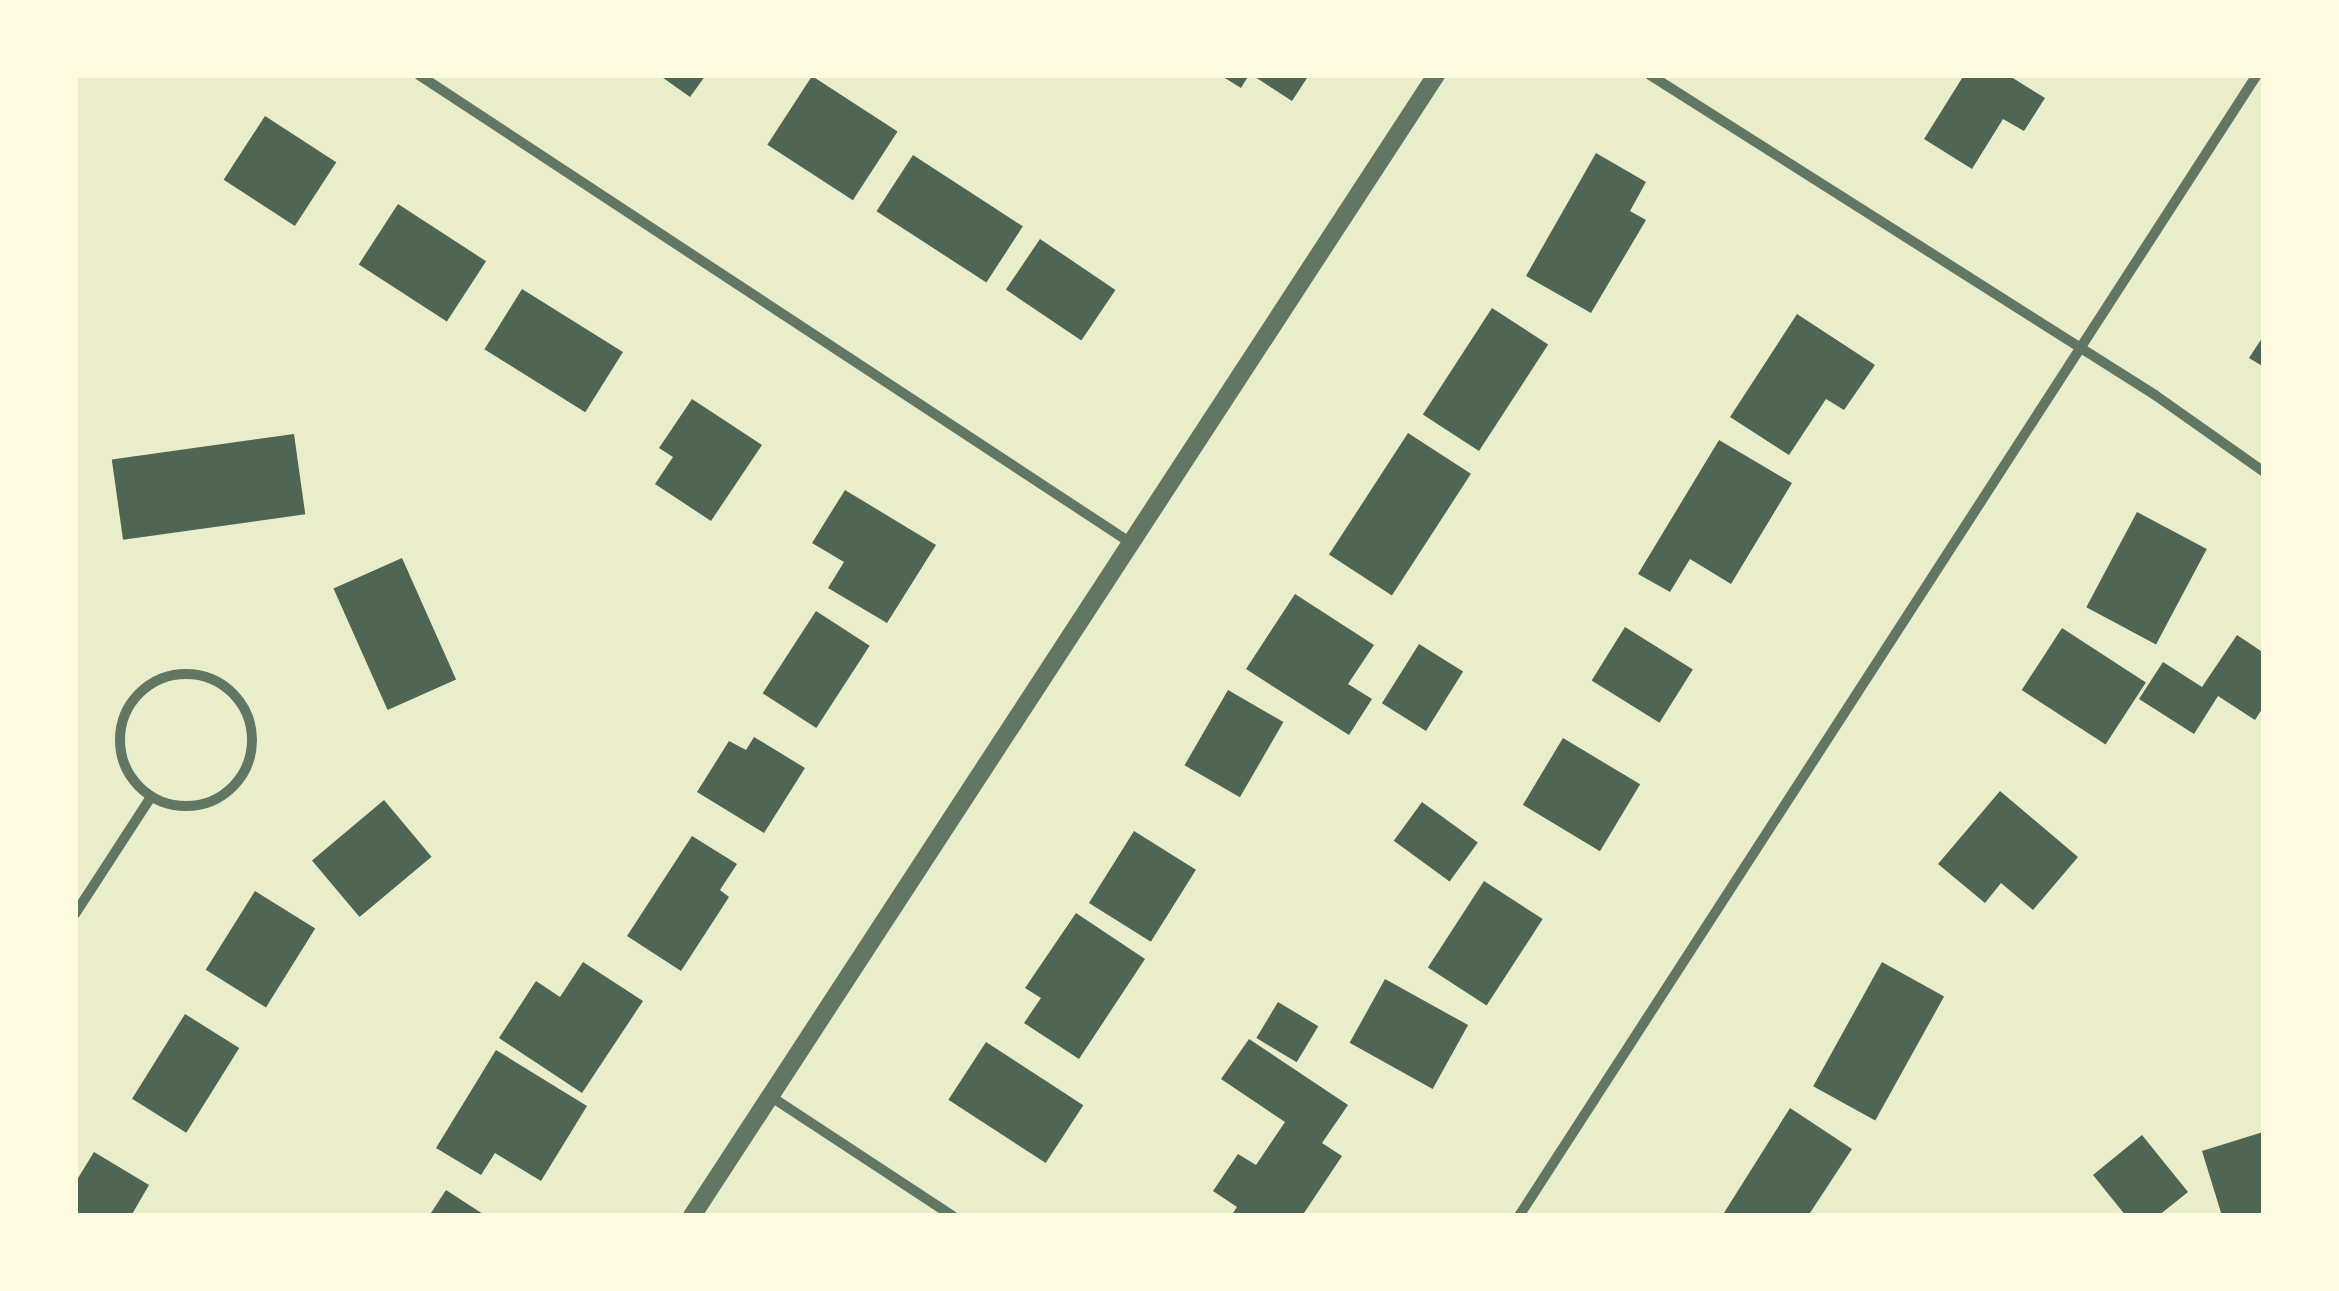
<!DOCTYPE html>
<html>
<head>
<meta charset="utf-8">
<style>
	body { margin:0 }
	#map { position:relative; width:2339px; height:1291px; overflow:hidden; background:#e9edc9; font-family:"Noto Serif",serif }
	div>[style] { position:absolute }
	.building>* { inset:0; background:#4f6655; transform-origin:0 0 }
	.minor>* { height:10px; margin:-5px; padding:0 5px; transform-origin:5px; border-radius:5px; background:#617663 }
	.minor>.ring { margin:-5px; padding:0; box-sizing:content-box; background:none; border:10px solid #617663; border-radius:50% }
	.tertiary>* { height:18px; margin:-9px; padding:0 9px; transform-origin:9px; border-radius:9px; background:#617663 }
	span { translate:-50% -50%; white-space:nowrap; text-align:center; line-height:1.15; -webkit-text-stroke:8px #fefae0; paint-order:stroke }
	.frame { position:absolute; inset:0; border:78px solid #fefae0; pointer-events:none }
</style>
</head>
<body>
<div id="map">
	<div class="building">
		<i style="clip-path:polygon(659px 75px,706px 75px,690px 97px)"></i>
		<i style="clip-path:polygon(1220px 75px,1249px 75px,1241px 88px)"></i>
		<i style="clip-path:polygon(1252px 75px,1309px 75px,1292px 101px)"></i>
		<i style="clip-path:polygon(1964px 75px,2008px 75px,2045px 98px,2024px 131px,2003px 119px,1972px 169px,1924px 139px)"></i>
		<i style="left:812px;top:76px;width:102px;height:82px;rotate:33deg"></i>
		<i style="left:265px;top:116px;width:85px;height:76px;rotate:33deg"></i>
		<i style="clip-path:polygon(1596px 153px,1646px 182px,1630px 211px,1646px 220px,1591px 313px,1526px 276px)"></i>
		<i style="left:913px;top:155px;width:131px;height:67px;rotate:33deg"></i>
		<i style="left:398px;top:204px;width:105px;height:72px;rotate:33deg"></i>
		<i style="left:1040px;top:239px;width:91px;height:61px;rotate:34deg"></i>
		<i style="left:522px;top:289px;width:119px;height:71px;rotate:32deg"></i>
		<i style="left:1492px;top:308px;width:67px;height:127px;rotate:33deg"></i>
		<i style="clip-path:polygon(1797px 314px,1875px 365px,1844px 410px,1826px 399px,1789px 455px,1730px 417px)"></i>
		<i style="clip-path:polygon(2264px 335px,2264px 367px,2249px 358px)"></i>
		<i style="clip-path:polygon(692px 399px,762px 445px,711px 521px,655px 484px,673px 457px,659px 448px)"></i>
		<i style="left:1408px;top:433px;width:75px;height:145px;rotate:33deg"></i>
		<i style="left:294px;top:434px;width:81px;height:184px;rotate:82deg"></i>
		<i style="clip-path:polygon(1719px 440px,1792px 483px,1731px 584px,1690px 559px,1670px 592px,1638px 574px)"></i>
		<i style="clip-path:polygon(845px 490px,936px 545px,887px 623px,828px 588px,844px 562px,812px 543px)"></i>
		<i style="left:2137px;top:512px;width:79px;height:108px;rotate:28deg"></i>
		<i style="left:402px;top:558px;width:133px;height:75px;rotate:66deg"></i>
		<i style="clip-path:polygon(1295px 594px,1374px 645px,1348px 684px,1372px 699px,1349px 735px,1246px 669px)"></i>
		<i style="left:816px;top:611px;width:64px;height:98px;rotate:33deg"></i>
		<i style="left:1625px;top:627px;width:80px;height:63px;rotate:32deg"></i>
		<i style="left:2062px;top:628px;width:100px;height:74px;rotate:33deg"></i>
		<i style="clip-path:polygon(2237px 635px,2264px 653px,2264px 706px,2255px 720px,2218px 696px,2194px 734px,2139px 699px,2163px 662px,2202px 687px)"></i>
		<i style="left:1419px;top:644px;width:52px;height:70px;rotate:32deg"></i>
		<i style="left:1228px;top:690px;width:64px;height:87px;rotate:30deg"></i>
		<i style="clip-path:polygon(754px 737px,805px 768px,764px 833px,697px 792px,729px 741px,746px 750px)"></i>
		<i style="left:1563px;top:738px;width:90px;height:78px;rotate:31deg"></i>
		<i style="clip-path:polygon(2000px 791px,2078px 857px,2033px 910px,2001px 883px,1985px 903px,1938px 864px)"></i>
		<i style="left:384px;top:800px;width:74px;height:94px;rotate:50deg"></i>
		<i style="left:1422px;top:802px;width:69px;height:48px;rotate:36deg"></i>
		<i style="left:1134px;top:831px;width:73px;height:85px;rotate:32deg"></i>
		<i style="clip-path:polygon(692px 836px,737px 864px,720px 890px,729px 897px,681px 971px,627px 936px)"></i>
		<i style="left:1484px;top:881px;width:70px;height:103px;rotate:33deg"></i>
		<i style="left:255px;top:891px;width:71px;height:93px;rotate:32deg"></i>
		<i style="clip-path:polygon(1076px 913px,1145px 959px,1079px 1059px,1024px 1023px,1041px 998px,1025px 988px)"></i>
		<i style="clip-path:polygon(583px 962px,643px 1001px,582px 1093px,499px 1038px,536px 981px,560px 997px)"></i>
		<i style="left:1882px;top:962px;width:71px;height:142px;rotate:29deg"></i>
		<i style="left:1385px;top:979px;width:95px;height:73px;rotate:29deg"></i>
		<i style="left:1278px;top:1002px;width:47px;height:42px;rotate:31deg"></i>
		<i style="left:185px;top:1014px;width:64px;height:100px;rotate:32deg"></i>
		<i style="clip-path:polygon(1249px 1039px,1348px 1105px,1322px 1143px,1342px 1156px,1302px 1216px,1231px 1216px,1237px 1207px,1213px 1191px,1238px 1154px,1256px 1165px,1285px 1122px,1221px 1079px)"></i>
		<i style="left:986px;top:1042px;width:116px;height:69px;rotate:33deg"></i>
		<i style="clip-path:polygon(496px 1050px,587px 1106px,541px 1181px,495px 1153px,481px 1175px,436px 1148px)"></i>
		<i style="clip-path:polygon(1790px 1108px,1852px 1149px,1808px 1216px,1722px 1216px)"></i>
		<i style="clip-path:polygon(2263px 1132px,2264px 1216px,2222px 1216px,2202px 1151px)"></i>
		<i style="clip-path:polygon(2142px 1135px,2188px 1192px,2158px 1216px,2126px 1216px,2093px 1175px)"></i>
		<i style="clip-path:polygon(94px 1152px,149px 1185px,131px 1216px,75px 1216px,75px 1183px)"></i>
		<i style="clip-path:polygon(446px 1190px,486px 1216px,429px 1216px)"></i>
	</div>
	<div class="minor">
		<i style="left:419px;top:75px;width:852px;rotate:33.32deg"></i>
		<i style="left:1650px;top:75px;width:598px;rotate:32.36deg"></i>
		<i style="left:2155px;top:395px;width:133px;rotate:35.2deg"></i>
		<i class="ring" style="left:120px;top:674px;width:122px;height:122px"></i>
		<i style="left:75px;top:914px;width:140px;rotate:-57deg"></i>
		<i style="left:770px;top:1096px;width:219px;rotate:33.3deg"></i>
		<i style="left:1519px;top:1216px;width:1359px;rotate:-57.11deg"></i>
	</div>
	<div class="tertiary">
		<i style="left:692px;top:1216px;width:1362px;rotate:-56.89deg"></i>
	</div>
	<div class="frame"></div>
</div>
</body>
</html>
